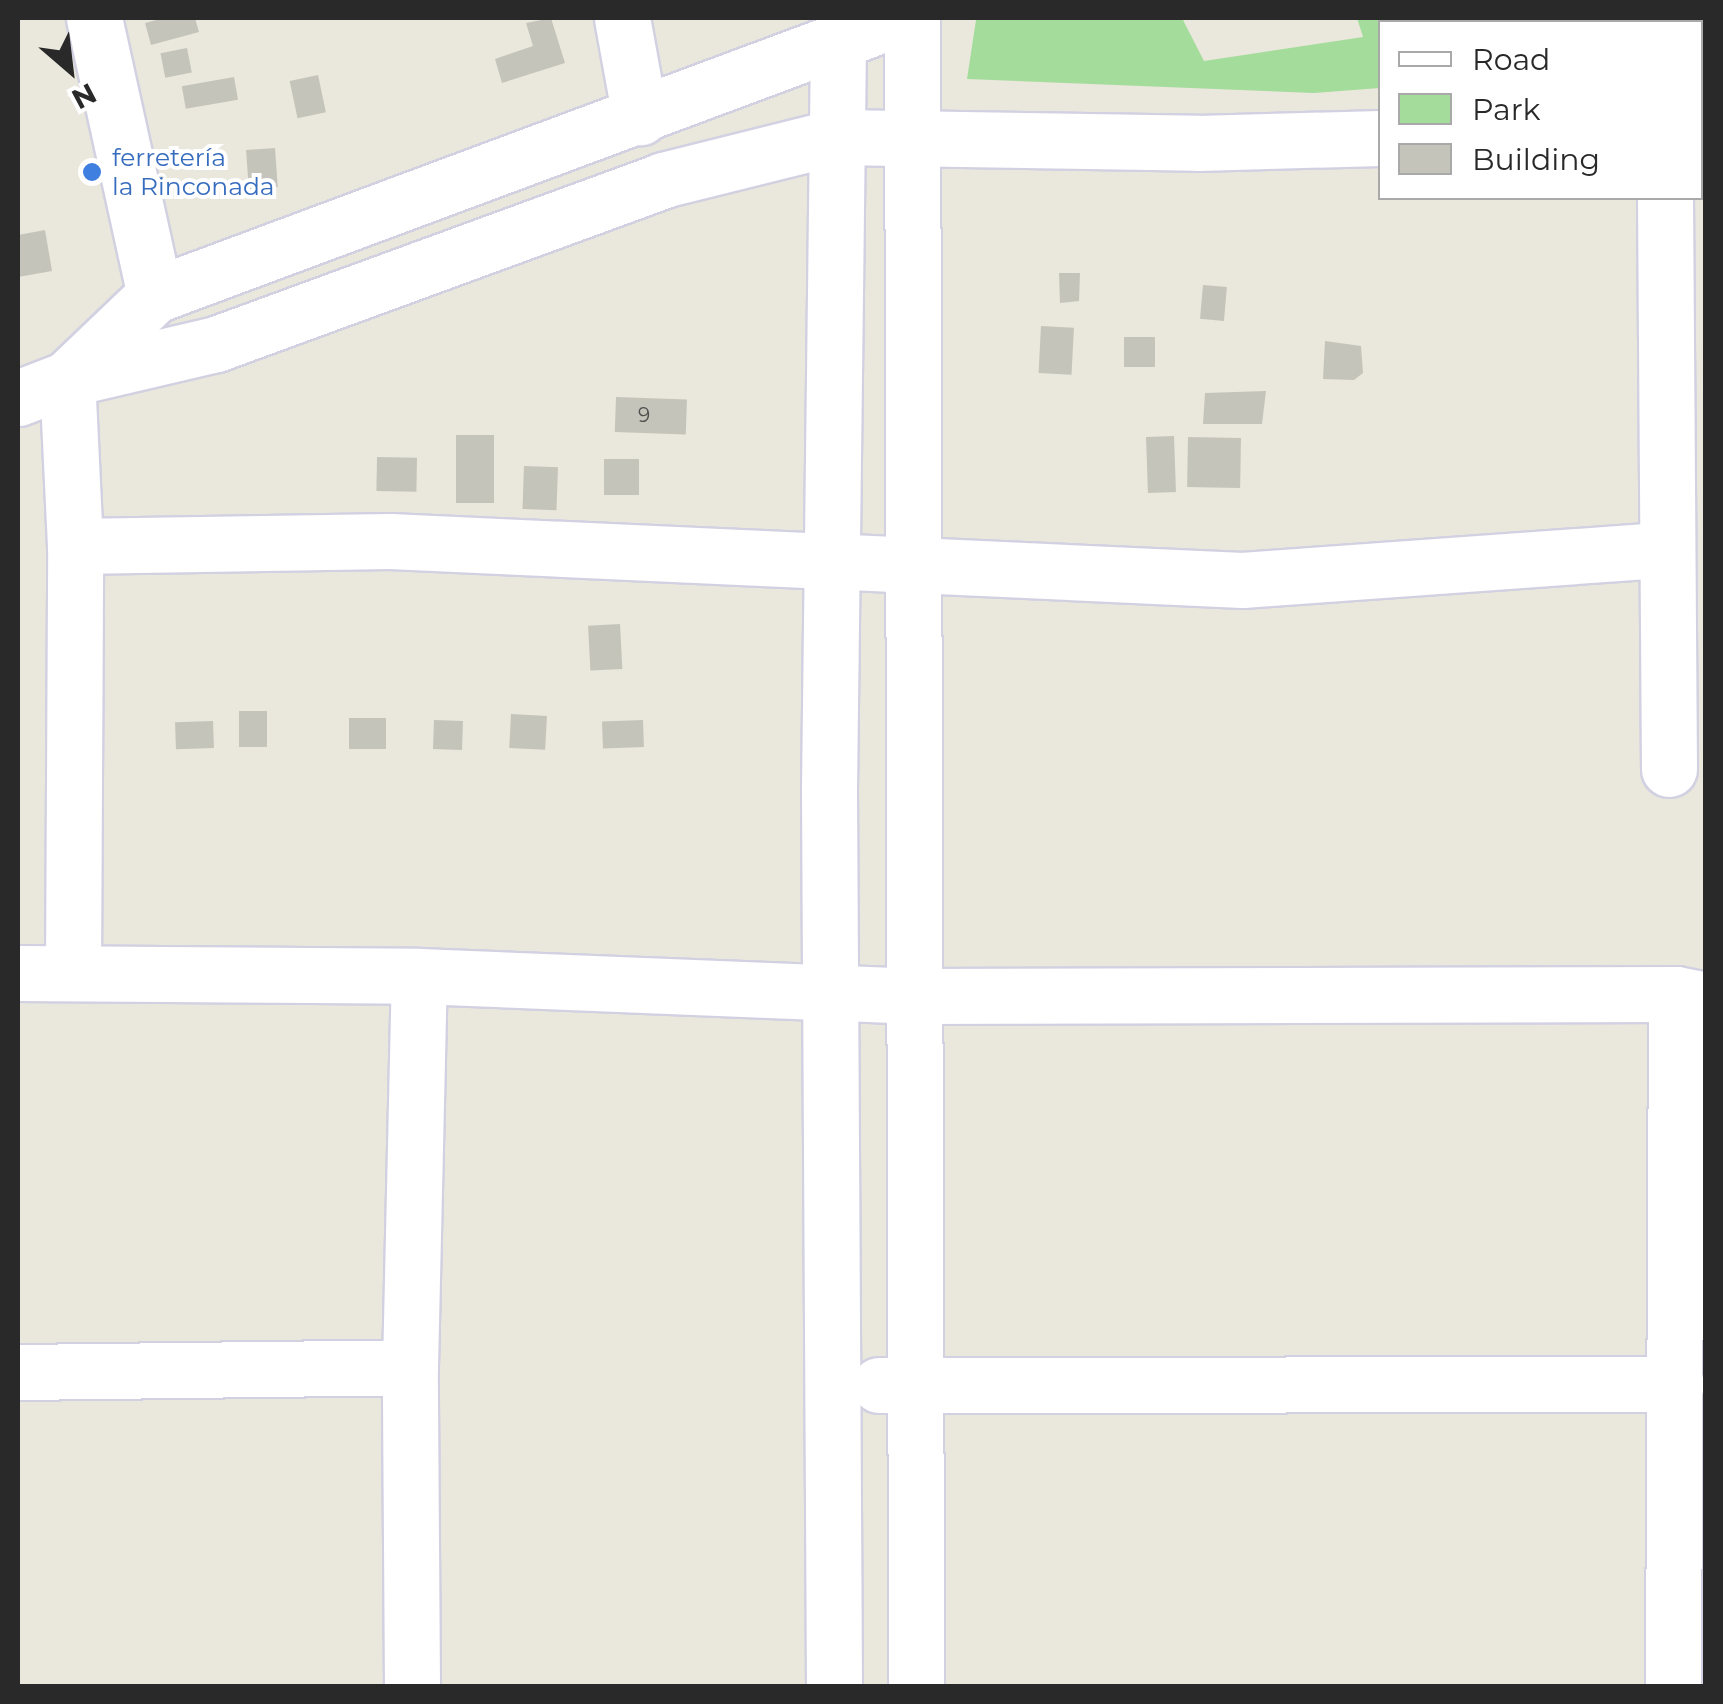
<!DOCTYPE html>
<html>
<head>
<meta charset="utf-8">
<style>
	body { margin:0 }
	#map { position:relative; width:1723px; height:1704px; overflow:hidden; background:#eae7dc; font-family:Montserrat,sans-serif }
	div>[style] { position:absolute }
	.green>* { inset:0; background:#a4dc9c }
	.building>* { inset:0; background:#c5c4bb; transform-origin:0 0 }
	.roads { filter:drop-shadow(2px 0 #d2d1e1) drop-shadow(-2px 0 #d2d1e1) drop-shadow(0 2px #d2d1e1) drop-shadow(0 -2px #d2d1e1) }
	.minor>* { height:55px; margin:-27.5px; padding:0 27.5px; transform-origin:27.5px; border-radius:27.5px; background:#fff }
	.dots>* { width:28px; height:28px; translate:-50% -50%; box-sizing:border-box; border:5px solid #fff; border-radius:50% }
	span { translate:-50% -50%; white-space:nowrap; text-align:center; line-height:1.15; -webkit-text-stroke:8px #fff; paint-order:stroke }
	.number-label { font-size:20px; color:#50504e }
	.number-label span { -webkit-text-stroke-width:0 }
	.shop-label { font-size:25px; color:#366cbe }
	.left { translate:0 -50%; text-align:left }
	.frame { position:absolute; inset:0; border:20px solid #292929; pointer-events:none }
	.legend { position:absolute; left:1378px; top:20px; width:325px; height:180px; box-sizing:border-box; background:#fff; border:2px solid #a9a9a9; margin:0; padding:12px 18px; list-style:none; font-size:30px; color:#292929 }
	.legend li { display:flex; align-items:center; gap:20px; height:50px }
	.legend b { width:50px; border:2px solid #a9a9a9 }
	.north { position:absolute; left:20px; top:20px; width:100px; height:100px; -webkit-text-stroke:8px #fff; paint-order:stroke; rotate:152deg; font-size:28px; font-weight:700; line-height:40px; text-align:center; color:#292929 }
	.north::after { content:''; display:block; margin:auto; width:35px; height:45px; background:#292929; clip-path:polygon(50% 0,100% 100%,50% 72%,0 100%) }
</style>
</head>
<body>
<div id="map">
	<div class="green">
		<i style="clip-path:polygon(982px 18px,1182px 18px,1204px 61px,1363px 37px,1357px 18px,1446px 22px,1380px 22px,1380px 88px,1314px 93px,967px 79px,976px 20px)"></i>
	</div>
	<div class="building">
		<i style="clip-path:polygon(164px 18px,195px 18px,199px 32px,151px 45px,145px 23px)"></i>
		<i style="clip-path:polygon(551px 18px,565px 63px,502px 83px,495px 59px,533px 46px,526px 23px)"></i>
		<i style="left:1445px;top:18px;width:56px;height:4px"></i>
		<i style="left:187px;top:48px;width:25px;height:27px;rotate:79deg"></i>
		<i style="left:318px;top:75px;width:38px;height:29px;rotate:78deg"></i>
		<i style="left:234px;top:77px;width:23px;height:53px;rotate:80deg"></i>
		<i style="left:275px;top:148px;width:39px;height:29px;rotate:86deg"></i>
		<i style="clip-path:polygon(45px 230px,52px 271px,18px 277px,18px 235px)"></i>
		<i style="clip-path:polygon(1059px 273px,1080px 273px,1079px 301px,1060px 303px)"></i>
		<i style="left:1203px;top:285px;width:24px;height:34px;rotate:5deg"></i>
		<i style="left:1041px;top:326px;width:33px;height:47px;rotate:3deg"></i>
		<i style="left:1155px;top:337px;width:30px;height:31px;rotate:90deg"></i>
		<i style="clip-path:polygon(1325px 341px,1361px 346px,1363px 373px,1354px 380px,1323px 379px)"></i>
		<i style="clip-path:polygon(1266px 391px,1262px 424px,1203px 424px,1205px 393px)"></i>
		<i style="left:616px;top:397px;width:71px;height:35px;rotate:2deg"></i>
		<i style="left:456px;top:435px;width:38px;height:68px"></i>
		<i style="left:1174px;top:436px;width:56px;height:28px;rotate:88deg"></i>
		<i style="left:1188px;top:437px;width:53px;height:50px;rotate:1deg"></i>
		<i style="left:377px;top:457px;width:40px;height:34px;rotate:1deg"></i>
		<i style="left:604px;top:459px;width:35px;height:36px"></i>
		<i style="left:524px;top:466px;width:34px;height:43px;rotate:2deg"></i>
		<i style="left:620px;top:624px;width:45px;height:32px;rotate:87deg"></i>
		<i style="left:239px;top:711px;width:28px;height:36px"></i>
		<i style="left:511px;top:714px;width:36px;height:34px;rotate:3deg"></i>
		<i style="left:349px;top:718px;width:37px;height:31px"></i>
		<i style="left:434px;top:720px;width:29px;height:29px;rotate:2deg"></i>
		<i style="left:643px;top:720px;width:27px;height:41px;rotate:88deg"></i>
		<i style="left:213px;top:721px;width:27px;height:38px;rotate:88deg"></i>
	</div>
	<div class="roads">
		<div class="minor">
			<i style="left:94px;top:18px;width:284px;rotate:77.6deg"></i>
			<i style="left:622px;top:18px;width:101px;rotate:79.7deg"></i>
			<i style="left:912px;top:18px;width:1668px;rotate:89.86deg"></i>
			<i style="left:1667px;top:22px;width:4px;rotate:-90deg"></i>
			<i style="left:1665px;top:198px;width:571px;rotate:89.6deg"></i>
			<i style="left:18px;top:398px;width:53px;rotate:-21.2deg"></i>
			<i style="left:67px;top:379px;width:122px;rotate:-43.7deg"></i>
			<i style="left:155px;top:295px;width:763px;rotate:-20.41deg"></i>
			<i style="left:75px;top:546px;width:315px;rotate:-0.9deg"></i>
			<i style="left:390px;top:541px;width:853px;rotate:2.62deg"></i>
			<i style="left:1242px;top:580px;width:423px;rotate:-4.1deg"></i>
			<i style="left:73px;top:972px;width:426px;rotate:-89.7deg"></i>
			<i style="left:75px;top:546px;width:167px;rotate:-92.7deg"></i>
			<i style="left:67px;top:379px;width:153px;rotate:-13.2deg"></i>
			<i style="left:216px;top:344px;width:476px;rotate:-20.1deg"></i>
			<i style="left:663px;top:180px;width:178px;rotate:-14deg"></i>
			<i style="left:836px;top:137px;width:362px;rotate:0.9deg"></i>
			<i style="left:1198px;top:143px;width:182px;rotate:-1.6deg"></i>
			<i style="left:18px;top:973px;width:401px;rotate:0.4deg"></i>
			<i style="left:419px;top:976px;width:493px;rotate:2.3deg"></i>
			<i style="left:912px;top:996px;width:764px;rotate:-0.15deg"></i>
			<i style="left:1676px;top:994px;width:31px;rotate:11deg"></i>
			<i style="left:18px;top:1372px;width:392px;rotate:-0.7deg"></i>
			<i style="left:879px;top:1385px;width:797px;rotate:-0.07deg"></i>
			<i style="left:412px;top:1686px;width:319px;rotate:-90.4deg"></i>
			<i style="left:410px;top:1367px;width:391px;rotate:-88.7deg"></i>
			<i style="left:834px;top:1686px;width:896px;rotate:-90.32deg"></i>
			<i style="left:829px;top:790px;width:748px;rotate:-89.31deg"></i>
			<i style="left:1673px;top:1686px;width:692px;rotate:-89.75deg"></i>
		</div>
	</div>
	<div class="dots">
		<i style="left:92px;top:172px;background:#3f7fe0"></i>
	</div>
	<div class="number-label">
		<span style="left:644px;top:415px">9</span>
	</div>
	<div class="shop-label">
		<span class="left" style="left:112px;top:172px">ferretería<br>la Rinconada</span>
	</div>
	<div class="frame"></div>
	<ul class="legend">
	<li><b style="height:12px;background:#fff"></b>Road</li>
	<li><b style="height:28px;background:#a4dc9c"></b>Park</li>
	<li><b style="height:28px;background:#c5c4bb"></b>Building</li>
	</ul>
	<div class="north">N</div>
</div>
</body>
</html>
